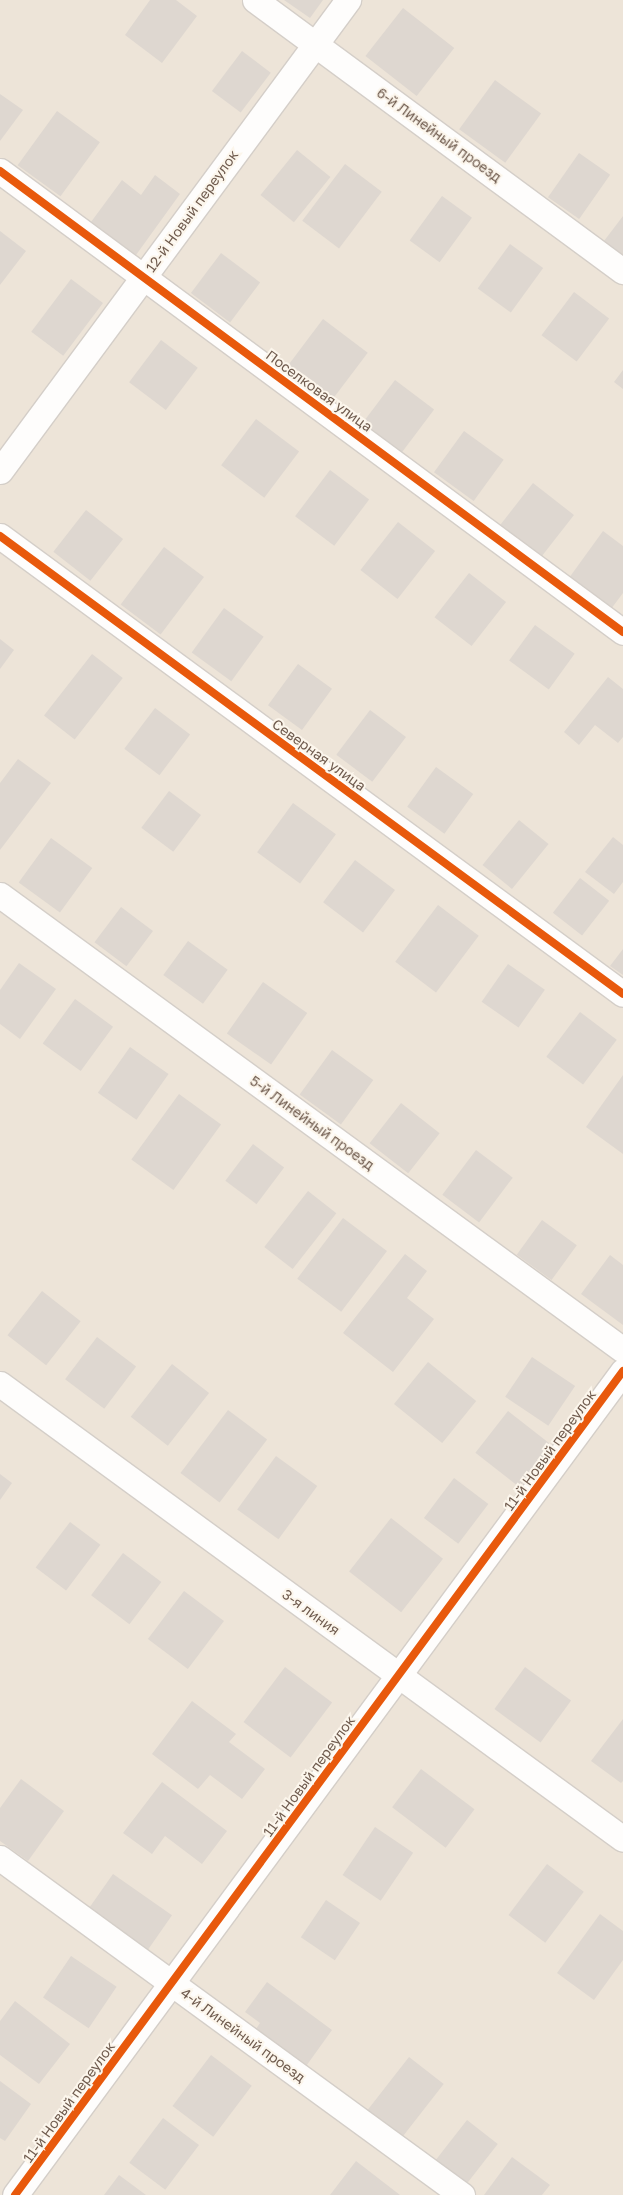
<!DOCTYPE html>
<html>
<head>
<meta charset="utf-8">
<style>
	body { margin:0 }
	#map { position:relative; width:623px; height:2195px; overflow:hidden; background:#f5f1ea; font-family:"Golos Text",sans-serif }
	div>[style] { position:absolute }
	.residential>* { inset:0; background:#ede4d8; transform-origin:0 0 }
	.building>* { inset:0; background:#ded7d0; transform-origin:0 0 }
	.roads { filter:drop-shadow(1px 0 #d4cec8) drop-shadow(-1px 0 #d4cec8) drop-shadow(0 1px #d4cec8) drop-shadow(0 -1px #d4cec8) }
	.street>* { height:25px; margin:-12.5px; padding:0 12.5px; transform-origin:12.5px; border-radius:12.5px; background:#fefdfc }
	.cycleway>* { height:8px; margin:-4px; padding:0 4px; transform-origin:4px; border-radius:4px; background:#e8590c }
	span { translate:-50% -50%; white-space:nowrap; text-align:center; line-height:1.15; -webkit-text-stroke:4px #fcf6ec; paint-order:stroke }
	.street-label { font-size:14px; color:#6f5b4e }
</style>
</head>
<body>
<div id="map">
	<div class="residential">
		<i style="left:0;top:0;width:623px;height:2195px"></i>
	</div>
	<div class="building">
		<i style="clip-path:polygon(150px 0,176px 0,197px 16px,162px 63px,125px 35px)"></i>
		<i style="clip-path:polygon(284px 0,323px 0,310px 18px)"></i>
		<i style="left:403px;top:8px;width:65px;height:61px;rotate:38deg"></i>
		<i style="left:242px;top:51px;width:36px;height:50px;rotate:37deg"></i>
		<i style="left:495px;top:80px;width:57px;height:61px;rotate:36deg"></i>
		<i style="clip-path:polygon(0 94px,23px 110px,0 141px)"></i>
		<i style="left:57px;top:111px;width:53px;height:67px;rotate:36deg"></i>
		<i style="left:297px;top:150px;width:43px;height:58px;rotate:39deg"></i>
		<i style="left:579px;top:153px;width:38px;height:54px;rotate:35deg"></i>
		<i style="left:345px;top:164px;width:46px;height:71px;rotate:37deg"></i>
		<i style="clip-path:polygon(155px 175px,180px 194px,136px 255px,91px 222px,122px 180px,141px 195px)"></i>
		<i style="left:442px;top:196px;width:37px;height:55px;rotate:36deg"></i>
		<i style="clip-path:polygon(623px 216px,623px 256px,604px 241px)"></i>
		<i style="clip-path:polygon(0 231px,26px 251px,0 285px)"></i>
		<i style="left:510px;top:244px;width:41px;height:55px;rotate:36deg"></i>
		<i style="left:221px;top:253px;width:49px;height:50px;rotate:37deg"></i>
		<i style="left:71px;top:279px;width:40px;height:66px;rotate:37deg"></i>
		<i style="left:574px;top:292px;width:44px;height:54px;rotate:37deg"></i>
		<i style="left:323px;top:319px;width:56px;height:60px;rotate:37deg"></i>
		<i style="left:161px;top:340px;width:46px;height:53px;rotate:37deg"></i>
		<i style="clip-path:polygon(623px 370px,623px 389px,614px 382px)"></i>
		<i style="left:395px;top:380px;width:49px;height:56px;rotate:37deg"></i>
		<i style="left:256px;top:419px;width:54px;height:58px;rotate:37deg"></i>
		<i style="left:464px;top:431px;width:49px;height:51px;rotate:36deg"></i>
		<i style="left:330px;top:470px;width:49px;height:58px;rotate:37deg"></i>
		<i style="left:533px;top:483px;width:52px;height:53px;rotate:38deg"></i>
		<i style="left:86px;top:510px;width:47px;height:53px;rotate:38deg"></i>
		<i style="left:398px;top:522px;width:47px;height:61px;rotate:38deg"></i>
		<i style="clip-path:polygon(603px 531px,623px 546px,623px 593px,611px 609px,569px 578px)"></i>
		<i style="left:164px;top:547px;width:50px;height:72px;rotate:37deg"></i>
		<i style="left:469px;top:573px;width:47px;height:56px;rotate:38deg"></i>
		<i style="left:224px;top:608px;width:49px;height:55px;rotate:36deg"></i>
		<i style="left:535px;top:625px;width:49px;height:44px;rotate:36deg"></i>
		<i style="clip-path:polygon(0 639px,14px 650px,0 669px)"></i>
		<i style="left:92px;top:654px;width:39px;height:78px;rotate:38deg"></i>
		<i style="left:298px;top:664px;width:42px;height:51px;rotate:36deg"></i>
		<i style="clip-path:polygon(608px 677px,623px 689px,623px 737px,618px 743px,595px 725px,579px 745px,564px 732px)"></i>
		<i style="left:155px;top:708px;width:44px;height:51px;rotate:37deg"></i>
		<i style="left:370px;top:710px;width:45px;height:56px;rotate:37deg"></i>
		<i style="clip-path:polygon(18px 759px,51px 783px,0 850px,0 783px)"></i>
		<i style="left:436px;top:767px;width:46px;height:49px;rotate:36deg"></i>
		<i style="left:169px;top:791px;width:40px;height:46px;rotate:37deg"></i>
		<i style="left:293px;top:803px;width:53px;height:61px;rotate:36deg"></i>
		<i style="left:519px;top:820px;width:38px;height:58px;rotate:39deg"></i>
		<i style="clip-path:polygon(613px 837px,623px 845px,623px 882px,614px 894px,585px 872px)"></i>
		<i style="left:51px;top:838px;width:51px;height:55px;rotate:36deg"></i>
		<i style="left:355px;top:860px;width:50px;height:53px;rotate:37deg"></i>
		<i style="left:580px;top:878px;width:37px;height:44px;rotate:38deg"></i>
		<i style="left:438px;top:905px;width:51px;height:71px;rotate:37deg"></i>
		<i style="left:121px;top:907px;width:40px;height:44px;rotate:37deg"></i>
		<i style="left:188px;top:941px;width:49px;height:42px;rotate:36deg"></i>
		<i style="clip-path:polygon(623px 949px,623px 975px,610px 966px)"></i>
		<i style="clip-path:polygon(19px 963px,56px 989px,20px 1039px,0 1024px,0 990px)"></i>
		<i style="left:508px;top:964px;width:45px;height:46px;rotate:35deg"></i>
		<i style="left:263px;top:982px;width:54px;height:63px;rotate:35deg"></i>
		<i style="left:75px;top:999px;width:47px;height:55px;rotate:36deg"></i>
		<i style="left:580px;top:1012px;width:46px;height:56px;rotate:37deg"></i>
		<i style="left:130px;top:1047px;width:47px;height:56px;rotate:35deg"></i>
		<i style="left:332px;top:1050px;width:51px;height:55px;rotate:36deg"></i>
		<i style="clip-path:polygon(623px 1075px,623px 1154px,586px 1127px)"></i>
		<i style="left:179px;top:1094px;width:52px;height:81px;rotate:36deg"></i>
		<i style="left:401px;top:1103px;width:49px;height:51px;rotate:38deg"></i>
		<i style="left:253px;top:1144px;width:39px;height:46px;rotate:37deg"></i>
		<i style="left:476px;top:1150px;width:46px;height:56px;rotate:37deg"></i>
		<i style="left:308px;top:1191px;width:36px;height:71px;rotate:38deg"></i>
		<i style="left:343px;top:1218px;width:55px;height:76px;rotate:37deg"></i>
		<i style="left:542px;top:1220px;width:43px;height:43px;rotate:36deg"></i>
		<i style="clip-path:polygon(405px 1254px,427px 1271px,407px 1298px,434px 1319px,393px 1372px,343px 1333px)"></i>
		<i style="clip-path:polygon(610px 1255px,623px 1265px,623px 1325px,581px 1294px)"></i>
		<i style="left:42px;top:1291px;width:49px;height:56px;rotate:38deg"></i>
		<i style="left:97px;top:1337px;width:49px;height:53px;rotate:37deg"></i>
		<i style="left:532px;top:1357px;width:52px;height:48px;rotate:34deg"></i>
		<i style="left:428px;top:1362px;width:62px;height:54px;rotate:39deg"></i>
		<i style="left:172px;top:1364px;width:47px;height:67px;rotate:38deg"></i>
		<i style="left:228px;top:1410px;width:49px;height:79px;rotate:37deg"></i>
		<i style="left:508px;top:1411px;width:56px;height:53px;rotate:38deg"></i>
		<i style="left:276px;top:1456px;width:51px;height:66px;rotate:36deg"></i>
		<i style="clip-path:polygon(0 1474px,12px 1483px,0 1500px)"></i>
		<i style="left:454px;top:1478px;width:43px;height:50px;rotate:37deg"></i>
		<i style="left:391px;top:1518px;width:66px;height:68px;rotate:38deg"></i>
		<i style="left:70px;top:1522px;width:38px;height:57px;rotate:37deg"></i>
		<i style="left:123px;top:1553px;width:48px;height:53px;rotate:37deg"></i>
		<i style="left:184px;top:1591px;width:50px;height:60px;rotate:37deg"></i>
		<i style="left:285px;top:1667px;width:59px;height:69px;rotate:37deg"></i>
		<i style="left:525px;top:1667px;width:57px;height:52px;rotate:36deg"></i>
		<i style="clip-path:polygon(192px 1701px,236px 1734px,229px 1742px,265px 1769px,242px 1799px,210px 1775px,198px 1789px,152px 1754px)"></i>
		<i style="clip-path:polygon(623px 1719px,623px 1781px,621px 1783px,591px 1761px)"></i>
		<i style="left:421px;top:1769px;width:67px;height:48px;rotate:37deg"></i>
		<i style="clip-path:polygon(21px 1779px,64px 1811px,28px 1861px,0 1841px,0 1808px)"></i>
		<i style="clip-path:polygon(162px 1782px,227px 1831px,202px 1864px,165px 1836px,152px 1854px,123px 1833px)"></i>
		<i style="left:375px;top:1827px;width:46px;height:58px;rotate:34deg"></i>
		<i style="left:547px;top:1864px;width:46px;height:64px;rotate:37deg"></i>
		<i style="left:113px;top:1874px;width:72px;height:45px;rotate:35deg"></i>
		<i style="left:326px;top:1900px;width:41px;height:45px;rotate:34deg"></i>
		<i style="clip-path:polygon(600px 1914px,623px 1931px,623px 1960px,594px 2000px,557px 1973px)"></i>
		<i style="left:71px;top:1956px;width:55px;height:50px;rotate:34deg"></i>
		<i style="clip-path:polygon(267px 1982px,332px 2030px,304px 2069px,254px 2032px,260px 2023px,245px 2012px)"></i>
		<i style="clip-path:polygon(15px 2001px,70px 2044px,39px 2084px,0 2055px,0 2021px)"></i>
		<i style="left:211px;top:2055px;width:51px;height:64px;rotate:37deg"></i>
		<i style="left:409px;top:2057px;width:44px;height:71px;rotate:38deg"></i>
		<i style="clip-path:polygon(0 2081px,31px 2104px,5px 2141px,0 2138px)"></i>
		<i style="left:163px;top:2118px;width:45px;height:56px;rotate:37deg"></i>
		<i style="left:467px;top:2120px;width:39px;height:51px;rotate:38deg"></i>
		<i style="clip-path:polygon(512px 2157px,550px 2185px,542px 2195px,484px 2195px)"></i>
		<i style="clip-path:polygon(356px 2161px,400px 2195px,330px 2195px)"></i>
		<i style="clip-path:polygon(119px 2175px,146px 2195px,104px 2195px)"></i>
	</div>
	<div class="roads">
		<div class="street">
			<i style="left:255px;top:0;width:457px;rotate:36.4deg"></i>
			<i style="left:0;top:171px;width:775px;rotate:36.5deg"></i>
			<i style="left:0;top:471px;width:586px;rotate:-53.54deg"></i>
			<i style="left:0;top:536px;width:773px;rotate:36.32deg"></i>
			<i style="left:0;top:895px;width:771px;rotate:36.14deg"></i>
			<i style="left:0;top:1384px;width:771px;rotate:36.14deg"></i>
			<i style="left:0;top:1858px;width:572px;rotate:36.11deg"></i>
			<i style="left:15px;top:2195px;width:1024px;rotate:-53.58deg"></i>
		</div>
	</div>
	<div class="cycleway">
		<i style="left:0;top:171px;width:775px;rotate:36.5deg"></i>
		<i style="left:0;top:536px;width:773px;rotate:36.32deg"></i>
		<i style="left:15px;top:2195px;width:1024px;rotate:-53.58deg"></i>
	</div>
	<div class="street-label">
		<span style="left:439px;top:135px;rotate:36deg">6-й Линейный проезд</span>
		<span style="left:192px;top:211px;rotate:-54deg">12-й Новый переулок</span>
		<span style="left:319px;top:391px;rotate:36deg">Поселковая улица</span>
		<span style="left:319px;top:755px;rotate:36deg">Северная улица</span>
		<span style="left:312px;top:1123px;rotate:36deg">5-й Линейный проезд</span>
		<span style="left:550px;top:1450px;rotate:-54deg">11-й Новый переулок</span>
		<span style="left:311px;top:1612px;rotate:36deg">3-я линия</span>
		<span style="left:309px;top:1776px;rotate:-54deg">11-й Новый переулок</span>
		<span style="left:243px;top:2035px;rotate:36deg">4-й Линейный проезд</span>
		<span style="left:69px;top:2102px;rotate:-54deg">11-й Новый переулок</span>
	</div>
</div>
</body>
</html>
